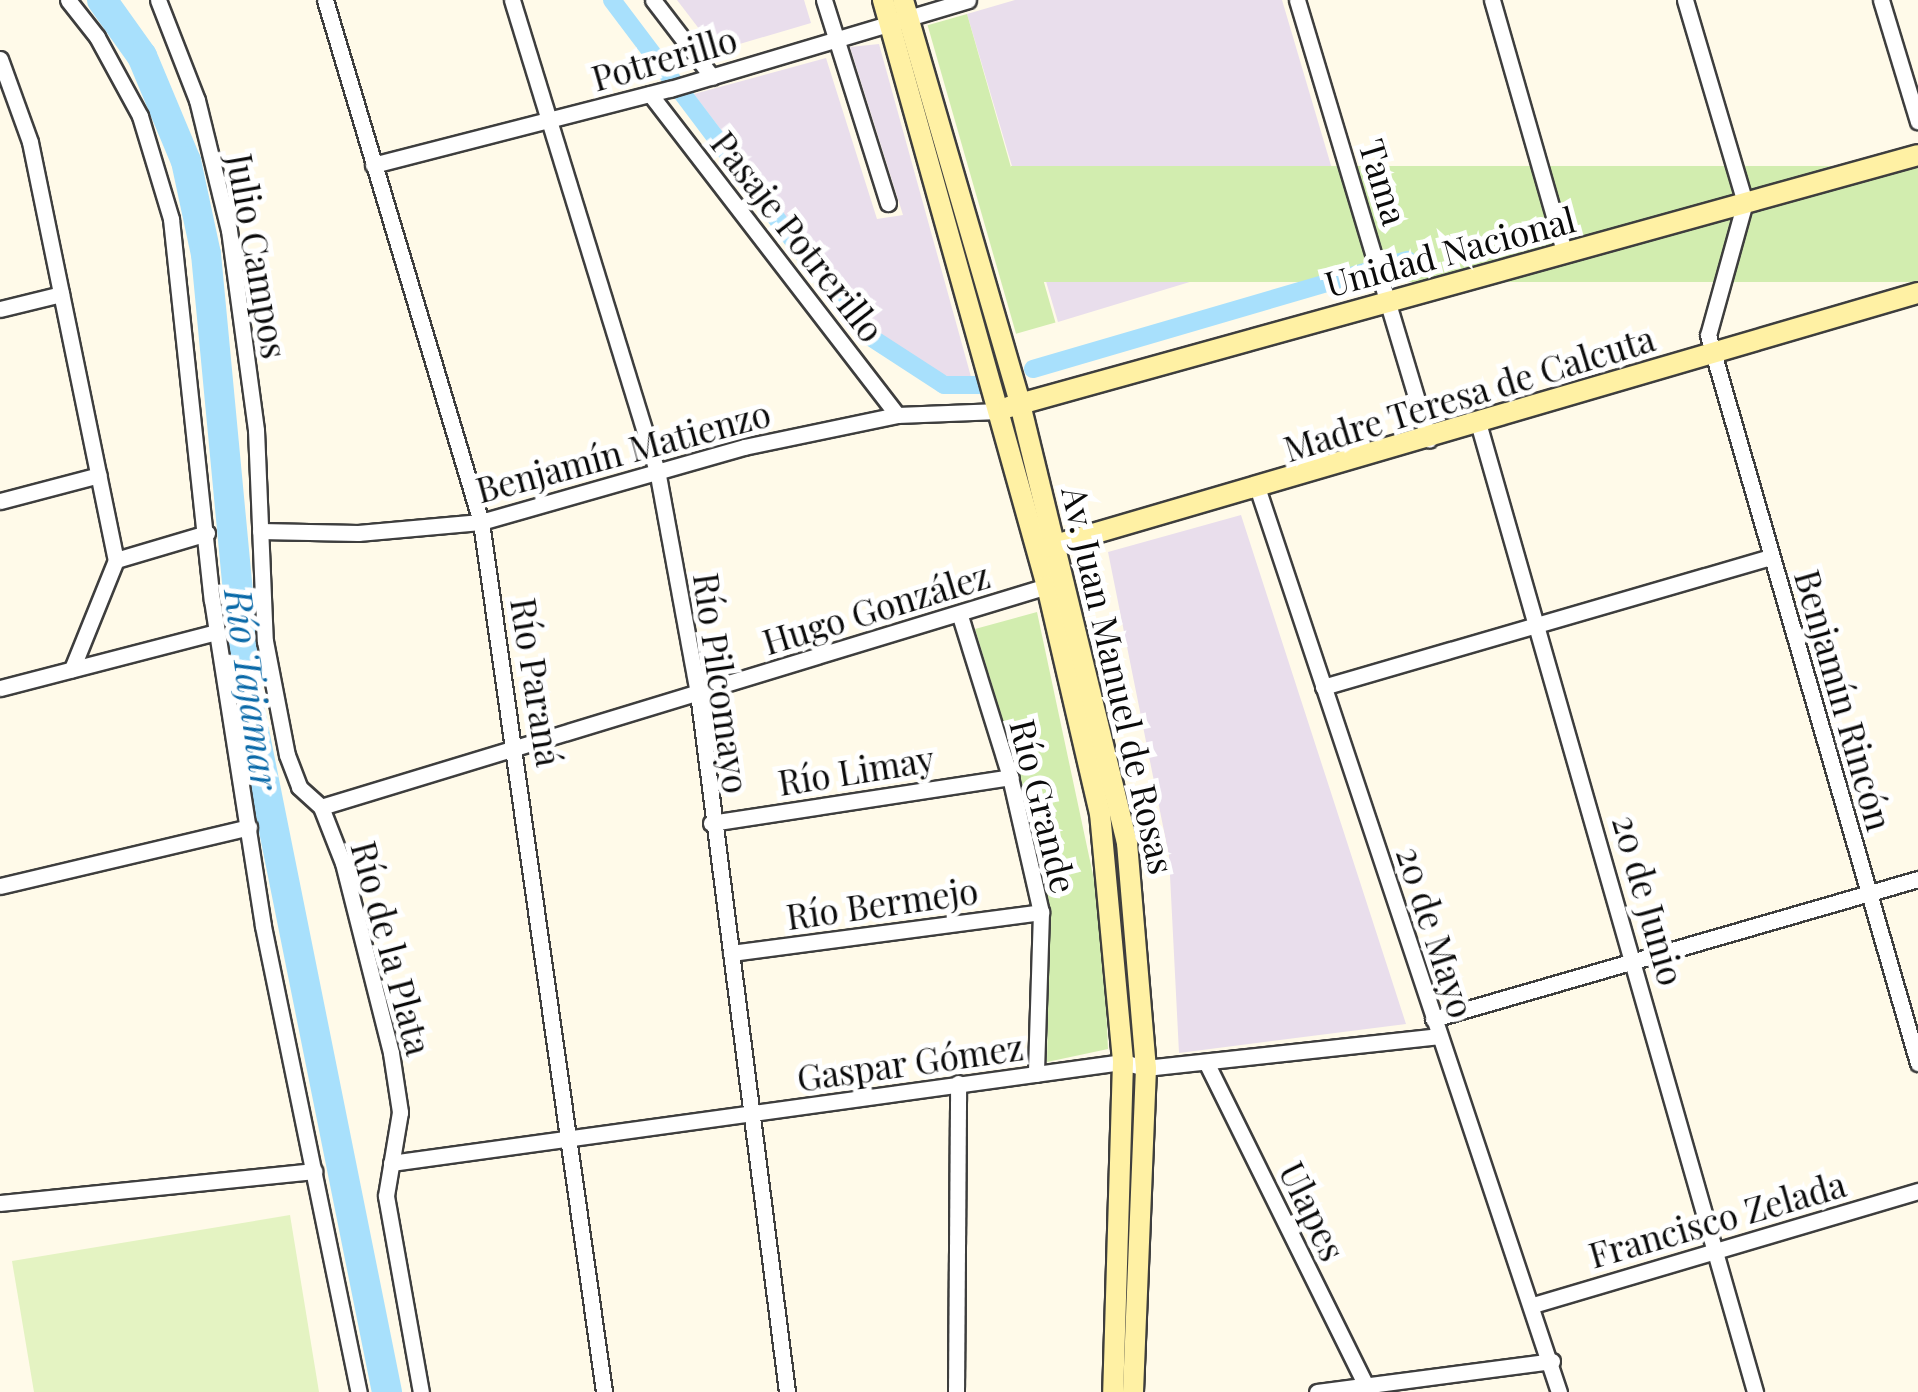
<!DOCTYPE html>
<html>
<head>
<meta charset="utf-8">
<style>
	body { margin:0 }
	#map { position:relative; width:1918px; height:1392px; overflow:hidden; background:#fffae9; font-family:"Playfair Display",serif }
	div>[style] { position:absolute }
	.industrial>* { inset:0; background:#e9deec }
	.green>* { inset:0; background:#d2edaf; transform-origin:0 0 }
	.pitch>* { inset:0; background:#e4f3c2 }
	.canal>* { height:18px; margin:-9px; padding:0 9px; transform-origin:9px; border-radius:9px; background:#a8e0fc }
	.river>* { height:30px; margin:-15px; padding:0 15px; transform-origin:15px; border-radius:15px; background:#a8e0fc }
	.roads { filter:drop-shadow(2px 0 #3e3e3e) drop-shadow(-2px 0 #3e3e3e) drop-shadow(0 2px #3e3e3e) drop-shadow(0 -2px #3e3e3e) }
	.street>* { height:15px; margin:-7.5px; padding:0 7.5px; transform-origin:7.5px; border-radius:7.5px; background:#fff }
	.secondary>* { height:20px; margin:-10px; padding:0 10px; transform-origin:10px; border-radius:10px; background:#fff1a4 }
	span { translate:-50% -50%; white-space:nowrap; text-align:center; line-height:1.15; -webkit-text-stroke:10px #fff; paint-order:stroke }
	.street-label { font-size:35px; color:#0b0b0b }
	.water-label { font-size:38px; color:#0969a8; font-style:italic }
</style>
</head>
<body>
<div id="map">
	<div class="industrial">
		<i style="clip-path:polygon(677px 0,804px 0,811px 23px,716px 51px)"></i>
		<i style="clip-path:polygon(1015px 0,1282px 0,1351px 233px,1058px 322px,967px 14px)"></i>
		<i style="clip-path:polygon(879px 44px,973px 384px,928px 370px,873px 332px,694px 94px,826px 58px,877px 219px,903px 215px,850px 47px)"></i>
		<i style="clip-path:polygon(1241px 515px,1406px 1024px,1179px 1053px,1169px 856px,1108px 552px)"></i>
	</div>
	<div class="green">
		<i style="left:967px;top:14px;width:321px;height:41px;rotate:74deg"></i>
		<i style="left:1918px;top:166px;width:116px;height:907px;rotate:90deg"></i>
		<i style="clip-path:polygon(1037px 612px,1102px 917px,1108px 1049px,1047px 1062px,1050px 909px,1018px 770px,975px 629px)"></i>
	</div>
	<div class="pitch">
		<i style="clip-path:polygon(290px 1215px,319px 1392px,34px 1392px,12px 1261px)"></i>
	</div>
	<div class="canal">
		<i style="left:612px;top:0;width:414px;rotate:53deg"></i>
		<i style="left:861px;top:331px;width:99px;rotate:33deg"></i>
		<i style="left:944px;top:385px;width:36px"></i>
		<i style="left:1393px;top:264px;width:15px;rotate:-16deg"></i>
		<i style="left:1033px;top:369px;width:346px;rotate:-16.3deg"></i>
	</div>
	<div class="river">
		<i style="left:102px;top:0;width:69px;rotate:54.5deg"></i>
		<i style="left:142px;top:56px;width:114px;rotate:67.3deg"></i>
		<i style="left:186px;top:161px;width:95px;rotate:77.9deg"></i>
		<i style="left:206px;top:254px;width:454px;rotate:84.6deg"></i>
		<i style="left:249px;top:706px;width:700px;rotate:78.63deg"></i>
	</div>
	<div class="roads">
		<div class="street">
			<i style="left:68px;top:0;width:47px;rotate:51.9deg"></i>
			<i style="left:97px;top:37px;width:90px;rotate:61.4deg"></i>
			<i style="left:140px;top:116px;width:108px;rotate:73.2deg"></i>
			<i style="left:171px;top:219px;width:383px;rotate:83.9deg"></i>
			<i style="left:212px;top:600px;width:330px;rotate:81.1deg"></i>
			<i style="left:263px;top:926px;width:476px;rotate:78.4deg"></i>
			<i style="left:158px;top:0;width:107px;rotate:68.7deg"></i>
			<i style="left:197px;top:100px;width:134px;rotate:76.2deg"></i>
			<i style="left:229px;top:230px;width:202px;rotate:82.3deg"></i>
			<i style="left:256px;top:430px;width:211px;rotate:87.6deg"></i>
			<i style="left:265px;top:641px;width:116px;rotate:79.1deg"></i>
			<i style="left:287px;top:755px;width:34px;rotate:69deg"></i>
			<i style="left:299px;top:787px;width:30px;rotate:42deg"></i>
			<i style="left:321px;top:807px;width:60px;rotate:68.6deg"></i>
			<i style="left:343px;top:863px;width:196px;rotate:75.8deg"></i>
			<i style="left:391px;top:1053px;width:60px;rotate:81.3deg"></i>
			<i style="left:400px;top:1112px;width:85px;rotate:99.5deg"></i>
			<i style="left:386px;top:1196px;width:199px;rotate:79.9deg"></i>
			<i style="left:325px;top:0;width:545px;rotate:73.36deg"></i>
			<i style="left:481px;top:522px;width:879px;rotate:81.95deg"></i>
			<i style="left:512px;top:0;width:492px;rotate:72.9deg"></i>
			<i style="left:657px;top:470px;width:227px;rotate:79.6deg"></i>
			<i style="left:698px;top:693px;width:705px;rotate:82.74deg"></i>
			<i style="left:653px;top:0;width:97px;rotate:52.5deg"></i>
			<i style="left:824px;top:0;width:213px;rotate:72.5deg"></i>
			<i style="left:1297px;top:0;width:459px;rotate:73.3deg"></i>
			<i style="left:1492px;top:0;width:264px;rotate:74deg"></i>
			<i style="left:1685px;top:0;width:211px;rotate:73.5deg"></i>
			<i style="left:1745px;top:202px;width:138px;rotate:105.5deg"></i>
			<i style="left:1708px;top:335px;width:758px;rotate:73.91deg"></i>
			<i style="left:1881px;top:0;width:127px;rotate:73.1deg"></i>
			<i style="left:0;top:59px;width:88px;rotate:70.1deg"></i>
			<i style="left:30px;top:142px;width:427px;rotate:78.4deg"></i>
			<i style="left:116px;top:560px;width:118px;rotate:112deg"></i>
			<i style="left:650px;top:94px;width:405px;rotate:52.4deg"></i>
			<i style="left:373px;top:165px;width:307px;rotate:-14.4deg"></i>
			<i style="left:670px;top:89px;width:311px;rotate:-16.6deg"></i>
			<i style="left:0;top:309px;width:63px;rotate:-13.8deg"></i>
			<i style="left:1479px;top:426px;width:1005px;rotate:74.05deg"></i>
			<i style="left:1258px;top:490px;width:951px;rotate:71.55deg"></i>
			<i style="left:0;top:501px;width:102px;rotate:-14.7deg"></i>
			<i style="left:260px;top:531px;width:98px;rotate:1.2deg"></i>
			<i style="left:358px;top:533px;width:123px;rotate:-5.1deg"></i>
			<i style="left:481px;top:522px;width:273px;rotate:-15.9deg"></i>
			<i style="left:744px;top:447px;width:156px;rotate:-11.8deg"></i>
			<i style="left:897px;top:415px;width:102px;rotate:-2.2deg"></i>
			<i style="left:116px;top:560px;width:95px;rotate:-16.5deg"></i>
			<i style="left:960px;top:616px;width:169px;rotate:72.7deg"></i>
			<i style="left:1010px;top:777px;width:139px;rotate:77.1deg"></i>
			<i style="left:1041px;top:912px;width:162px;rotate:91.8deg"></i>
			<i style="left:1323px;top:687px;width:466px;rotate:-16.2deg"></i>
			<i style="left:0;top:688px;width:224px;rotate:-14.5deg"></i>
			<i style="left:321px;top:807px;width:759px;rotate:-16.93deg"></i>
			<i style="left:711px;top:823px;width:303px;rotate:-8.7deg"></i>
			<i style="left:0;top:886px;width:256px;rotate:-13.3deg"></i>
			<i style="left:731px;top:953px;width:313px;rotate:-7.5deg"></i>
			<i style="left:1433px;top:1019px;width:505px;rotate:-16.1deg"></i>
			<i style="left:1206px;top:1062px;width:361px;rotate:63.7deg"></i>
			<i style="left:391px;top:1163px;width:739px;rotate:-7.86deg"></i>
			<i style="left:1123px;top:1062px;width:24px;rotate:15deg"></i>
			<i style="left:1146px;top:1068px;width:295px;rotate:-6.2deg"></i>
			<i style="left:0;top:1203px;width:316px;rotate:-5.8deg"></i>
			<i style="left:1533px;top:1305px;width:402px;rotate:-16.5deg"></i>
			<i style="left:956px;top:1392px;width:309px;rotate:-89.6deg"></i>
			<i style="left:1317px;top:1392px;width:237px;rotate:-7.5deg"></i>
		</div>
		<div class="secondary">
			<i style="left:883px;top:0;width:609px;rotate:74.37deg"></i>
			<i style="left:1047px;top:586px;width:233px;rotate:76.9deg"></i>
			<i style="left:1100px;top:813px;width:250px;rotate:84.7deg"></i>
			<i style="left:1123px;top:1062px;width:330px;rotate:91.7deg"></i>
			<i style="left:903px;top:0;width:421px;rotate:73.8deg"></i>
			<i style="left:1020px;top:404px;width:452px;rotate:76.3deg"></i>
			<i style="left:1127px;top:843px;width:226px;rotate:85.2deg"></i>
			<i style="left:1146px;top:1068px;width:324px;rotate:92.3deg"></i>
			<i style="left:1009px;top:407px;width:943px;rotate:-15.49deg"></i>
			<i style="left:1048px;top:547px;width:906px;rotate:-16.28deg"></i>
		</div>
	</div>
	<div class="street-label">
		<span style="left:664px;top:58px;rotate:-16deg">Potrerillo</span>
		<span style="left:1384px;top:182px;rotate:73deg">Tama</span>
		<span style="left:798px;top:236px;rotate:52deg">Pasaje Potrerillo</span>
		<span style="left:1450px;top:251px;rotate:-15deg">Unidad Nacional</span>
		<span style="left:258px;top:256px;rotate:80deg">Julio Campos</span>
		<span style="left:1469px;top:393px;rotate:-17deg">Madre Teresa de Calcuta</span>
		<span style="left:623px;top:451px;rotate:-15deg">Benjamín Matienzo</span>
		<span style="left:876px;top:608px;rotate:-17deg">Hugo González</span>
		<span style="left:1119px;top:680px;rotate:77deg">Av. Juan Manuel de Rosas</span>
		<span style="left:537px;top:682px;rotate:81deg">Río Paraná</span>
		<span style="left:722px;top:683px;rotate:82deg">Río Pilcomayo</span>
		<span style="left:1844px;top:700px;rotate:74deg">Benjamín Rincón</span>
		<span style="left:856px;top:770px;rotate:-9deg">Río Limay</span>
		<span style="left:1044px;top:806px;rotate:76deg">Río Grande</span>
		<span style="left:1649px;top:900px;rotate:74deg">20 de Junio</span>
		<span style="left:882px;top:903px;rotate:-8deg">Río Bermejo</span>
		<span style="left:1436px;top:932px;rotate:72deg">20 de Mayo</span>
		<span style="left:392px;top:948px;rotate:75deg">Río de la Plata</span>
		<span style="left:910px;top:1062px;rotate:-8deg">Gaspar Gómez</span>
		<span style="left:1313px;top:1211px;rotate:64deg">Ulapes</span>
		<span style="left:1717px;top:1219px;rotate:-16deg">Francisco Zelada</span>
	</div>
	<div class="water-label">
		<span style="left:253px;top:689px;rotate:82deg">Río Tajamar</span>
	</div>
</div>
</body>
</html>
